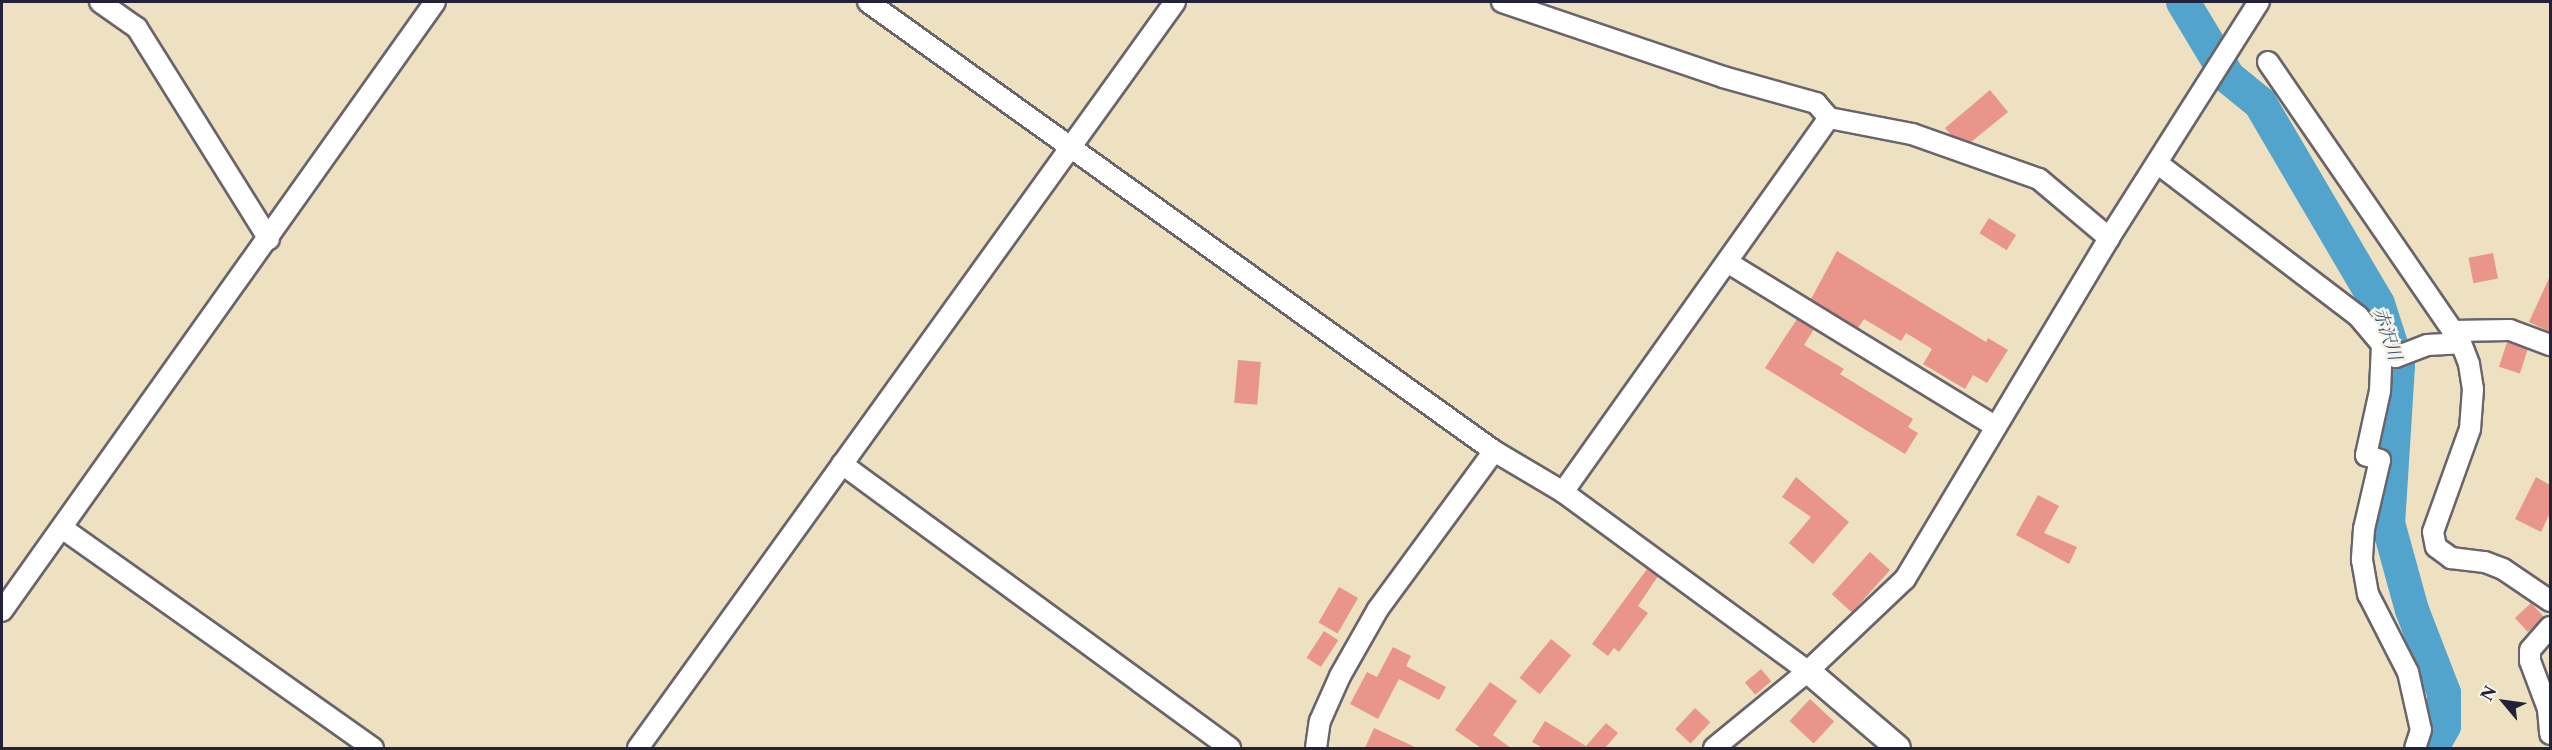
<!DOCTYPE html>
<html>
<head>
<meta charset="utf-8">
<style>
	body { margin:0 }
	#map { position:relative; width:2552px; height:750px; overflow:hidden; background:#ede1c2; font-family:"Libre Caslon Text","Noto Serif JP",serif }
	div>[style] { position:absolute }
	.river>* { height:34px; margin:-17px; padding:0 17px; transform-origin:17px; border-radius:17px; background:#52a4cd }
	.building>* { inset:0; background:#e9958a; transform-origin:0 0 }
	.roads { filter:drop-shadow(2px 0 #69656a) drop-shadow(-2px 0 #69656a) drop-shadow(0 2px #69656a) drop-shadow(0 -2px #69656a) }
	.minor>* { height:20px; margin:-10px; padding:0 10px; transform-origin:10px; border-radius:10px; background:#fff }
	.tertiary>* { height:24px; margin:-12px; padding:0 12px; transform-origin:12px; border-radius:12px; background:#fff }
	span { translate:-50% -50%; white-space:nowrap; text-align:center; line-height:1.15; -webkit-text-stroke:5px #f7f3e8; paint-order:stroke }
	.water-label { font-size:18px; color:#355675; font-style:italic }
	.frame { position:absolute; inset:0; border:3px solid #22223b; pointer-events:none }
	.north { position:absolute; left:2474px; top:672px; width:60px; height:60px; -webkit-text-stroke:4px #f7f3e8; paint-order:stroke; rotate:299deg; font-size:16px; font-weight:700; line-height:24px; text-align:center; color:#22223b }
	.north::after { content:''; display:block; margin:auto; width:21px; height:27px; background:#22223b; clip-path:polygon(50% 0,100% 100%,50% 72%,0 100%) }
</style>
</head>
<body>
<div id="map">
	<div class="river">
		<i style="left:2183px;top:2px;width:87px;rotate:59deg"></i>
		<i style="left:2228px;top:77px;width:41px;rotate:39.1deg"></i>
		<i style="left:2260px;top:103px;width:233px;rotate:59.6deg"></i>
		<i style="left:2378px;top:304px;width:65px;rotate:72.1deg"></i>
		<i style="left:2398px;top:366px;width:157px;rotate:93.6deg"></i>
		<i style="left:2388px;top:523px;width:90px;rotate:74.6deg"></i>
		<i style="left:2412px;top:610px;width:89px;rotate:68.9deg"></i>
		<i style="left:2444px;top:693px;width:33px;rotate:90deg"></i>
		<i style="left:2444px;top:726px;width:25px;rotate:119deg"></i>
	</div>
	<div class="building">
		<i style="clip-path:polygon(1990px 90px,2008px 112px,1971px 142px,1951px 135px,1945px 128px)"></i>
		<i style="left:1989px;top:218px;width:32px;height:18px;rotate:32deg"></i>
		<i style="clip-path:polygon(1837px 251px,1986px 342px,1988px 338px,2008px 350px,1987px 383px,1973px 375px,1965px 389px,1923px 364px,1932px 349px,1906px 333px,1901px 341px,1864px 319px,1858px 328px,1811px 299px)"></i>
		<i style="left:2493px;top:253px;width:26px;height:25px;rotate:79deg"></i>
		<i style="clip-path:polygon(2550px 276px,2550px 332px,2529px 322px)"></i>
		<i style="clip-path:polygon(1797px 319px,1814px 329px,1804px 345px,1844px 369px,1840px 374px,1913px 419px,1908px 427px,1918px 433px,1905px 454px,1765px 368px)"></i>
		<i style="left:2507px;top:342px;width:22px;height:26px;rotate:18deg"></i>
		<i style="left:1238px;top:360px;width:23px;height:43px;rotate:5deg"></i>
		<i style="clip-path:polygon(1796px 477px,1849px 522px,1813px 564px,1789px 543px,1811px 517px,1782px 497px)"></i>
		<i style="clip-path:polygon(2536px 477px,2550px 485px,2550px 513px,2541px 532px,2515px 519px)"></i>
		<i style="clip-path:polygon(2038px 495px,2059px 506px,2044px 533px,2077px 547px,2069px 564px,2016px 535px)"></i>
		<i style="left:1870px;top:552px;width:27px;height:57px;rotate:42deg"></i>
		<i style="clip-path:polygon(1647px 569px,1658px 576px,1638px 606px,1648px 613px,1619px 652px,1614px 648px,1608px 656px,1592px 644px)"></i>
		<i style="left:1339px;top:587px;width:22px;height:41px;rotate:30deg"></i>
		<i style="left:2531px;top:603px;width:19px;height:22px;rotate:47deg"></i>
		<i style="left:1324px;top:631px;width:17px;height:32px;rotate:33deg"></i>
		<i style="left:1551px;top:639px;width:26px;height:50px;rotate:39deg"></i>
		<i style="clip-path:polygon(1393px 647px,1411px 656px,1406px 666px,1446px 687px,1439px 700px,1399px 679px,1378px 719px,1350px 704px,1367px 672px,1377px 677px)"></i>
		<i style="left:1761px;top:669px;width:16px;height:21px;rotate:50deg"></i>
		<i style="clip-path:polygon(1490px 682px,1517px 701px,1493px 735px,1511px 748px,1481px 748px,1455px 730px)"></i>
		<i style="left:1810px;top:699px;width:33px;height:30px;rotate:43deg"></i>
		<i style="left:1695px;top:708px;width:21px;height:29px;rotate:43deg"></i>
		<i style="clip-path:polygon(1545px 721px,1586px 746px,1606px 723px,1618px 733px,1605px 748px,1543px 748px,1532px 742px)"></i>
		<i style="clip-path:polygon(1374px 728px,1417px 748px,1365px 748px)"></i>
	</div>
	<div class="roads">
		<div class="minor">
			<i style="left:100px;top:2px;width:45px;rotate:35.1deg"></i>
			<i style="left:137px;top:28px;width:249px;rotate:58deg"></i>
			<i style="left:868px;top:2px;width:770px;rotate:35.65deg"></i>
			<i style="left:1494px;top:451px;width:80px;rotate:30.7deg"></i>
			<i style="left:1563px;top:492px;width:303px;rotate:36.2deg"></i>
			<i style="left:1502px;top:2px;width:233px;rotate:18.7deg"></i>
			<i style="left:1723px;top:77px;width:97px;rotate:15.6deg"></i>
			<i style="left:1816px;top:103px;width:20px;rotate:49deg"></i>
			<i style="left:1829px;top:118px;width:85px;rotate:10.9deg"></i>
			<i style="left:1912px;top:134px;width:135px;rotate:19.5deg"></i>
			<i style="left:2039px;top:179px;width:92px;rotate:40.1deg"></i>
			<i style="left:2268px;top:62px;width:341px;rotate:55.5deg"></i>
			<i style="left:2461px;top:343px;width:22px;rotate:69deg"></i>
			<i style="left:2469px;top:364px;width:25px;rotate:81deg"></i>
			<i style="left:2473px;top:389px;width:40px;rotate:94.3deg"></i>
			<i style="left:2470px;top:429px;width:109px;rotate:109.8deg"></i>
			<i style="left:2433px;top:532px;width:15px;rotate:79deg"></i>
			<i style="left:2436px;top:547px;width:19px;rotate:36deg"></i>
			<i style="left:2451px;top:558px;width:34px;rotate:7deg"></i>
			<i style="left:2485px;top:562px;width:19px;rotate:21deg"></i>
			<i style="left:2503px;top:569px;width:57px;rotate:34.2deg"></i>
			<i style="left:2157px;top:163px;width:253px;rotate:37.3deg"></i>
			<i style="left:2358px;top:316px;width:38px;rotate:50deg"></i>
			<i style="left:2382px;top:345px;width:46px;rotate:92.5deg"></i>
			<i style="left:2380px;top:391px;width:66px;rotate:102.3deg"></i>
			<i style="left:2366px;top:455px;width:15px;rotate:20deg"></i>
			<i style="left:2380px;top:460px;width:71px;rotate:103.1deg"></i>
			<i style="left:2364px;top:529px;width:31px;rotate:94deg"></i>
			<i style="left:2362px;top:560px;width:35px;rotate:80deg"></i>
			<i style="left:2368px;top:594px;width:88px;rotate:62.9deg"></i>
			<i style="left:2408px;top:672px;width:59px;rotate:77.4deg"></i>
			<i style="left:2421px;top:730px;width:19px;rotate:108deg"></i>
			<i style="left:1727px;top:262px;width:314px;rotate:31.5deg"></i>
			<i style="left:2452px;top:331px;width:58px;rotate:-1deg"></i>
			<i style="left:2510px;top:330px;width:43px;rotate:20.6deg"></i>
			<i style="left:2384px;top:354px;width:12px;rotate:14deg"></i>
			<i style="left:2396px;top:357px;width:33px;rotate:-21deg"></i>
			<i style="left:2427px;top:345px;width:34px;rotate:-3deg"></i>
			<i style="left:842px;top:464px;width:481px;rotate:36.2deg"></i>
			<i style="left:1563px;top:492px;width:459px;rotate:-54.6deg"></i>
			<i style="left:62px;top:528px;width:381px;rotate:35.3deg"></i>
			<i style="left:2px;top:611px;width:747px;rotate:-54.59deg"></i>
			<i style="left:2550px;top:627px;width:30px;rotate:131deg"></i>
			<i style="left:2530px;top:650px;width:11px;rotate:90deg"></i>
			<i style="left:2530px;top:661px;width:51px;rotate:69.4deg"></i>
			<i style="left:2548px;top:709px;width:25px;rotate:85deg"></i>
			<i style="left:638px;top:748px;width:919px;rotate:-54.25deg"></i>
			<i style="left:1316px;top:748px;width:27px;rotate:-82deg"></i>
			<i style="left:1320px;top:721px;width:49px;rotate:-66deg"></i>
			<i style="left:1340px;top:676px;width:77px;rotate:-60.4deg"></i>
			<i style="left:1378px;top:609px;width:196px;rotate:-53.7deg"></i>
			<i style="left:1714px;top:748px;width:122px;rotate:-39.3deg"></i>
			<i style="left:1808px;top:671px;width:134px;rotate:-43.5deg"></i>
			<i style="left:1905px;top:579px;width:397px;rotate:-59.1deg"></i>
			<i style="left:2109px;top:238px;width:280px;rotate:-57.6deg"></i>
		</div>
		<div class="tertiary">
			<i style="left:1808px;top:671px;width:118px;rotate:40.5deg"></i>
		</div>
	</div>
	<div class="water-label">
		<span style="left:2387px;top:334px;rotate:72deg">赤沢川</span>
	</div>
	<div class="frame"></div>
	<div class="north">N</div>
</div>
</body>
</html>
